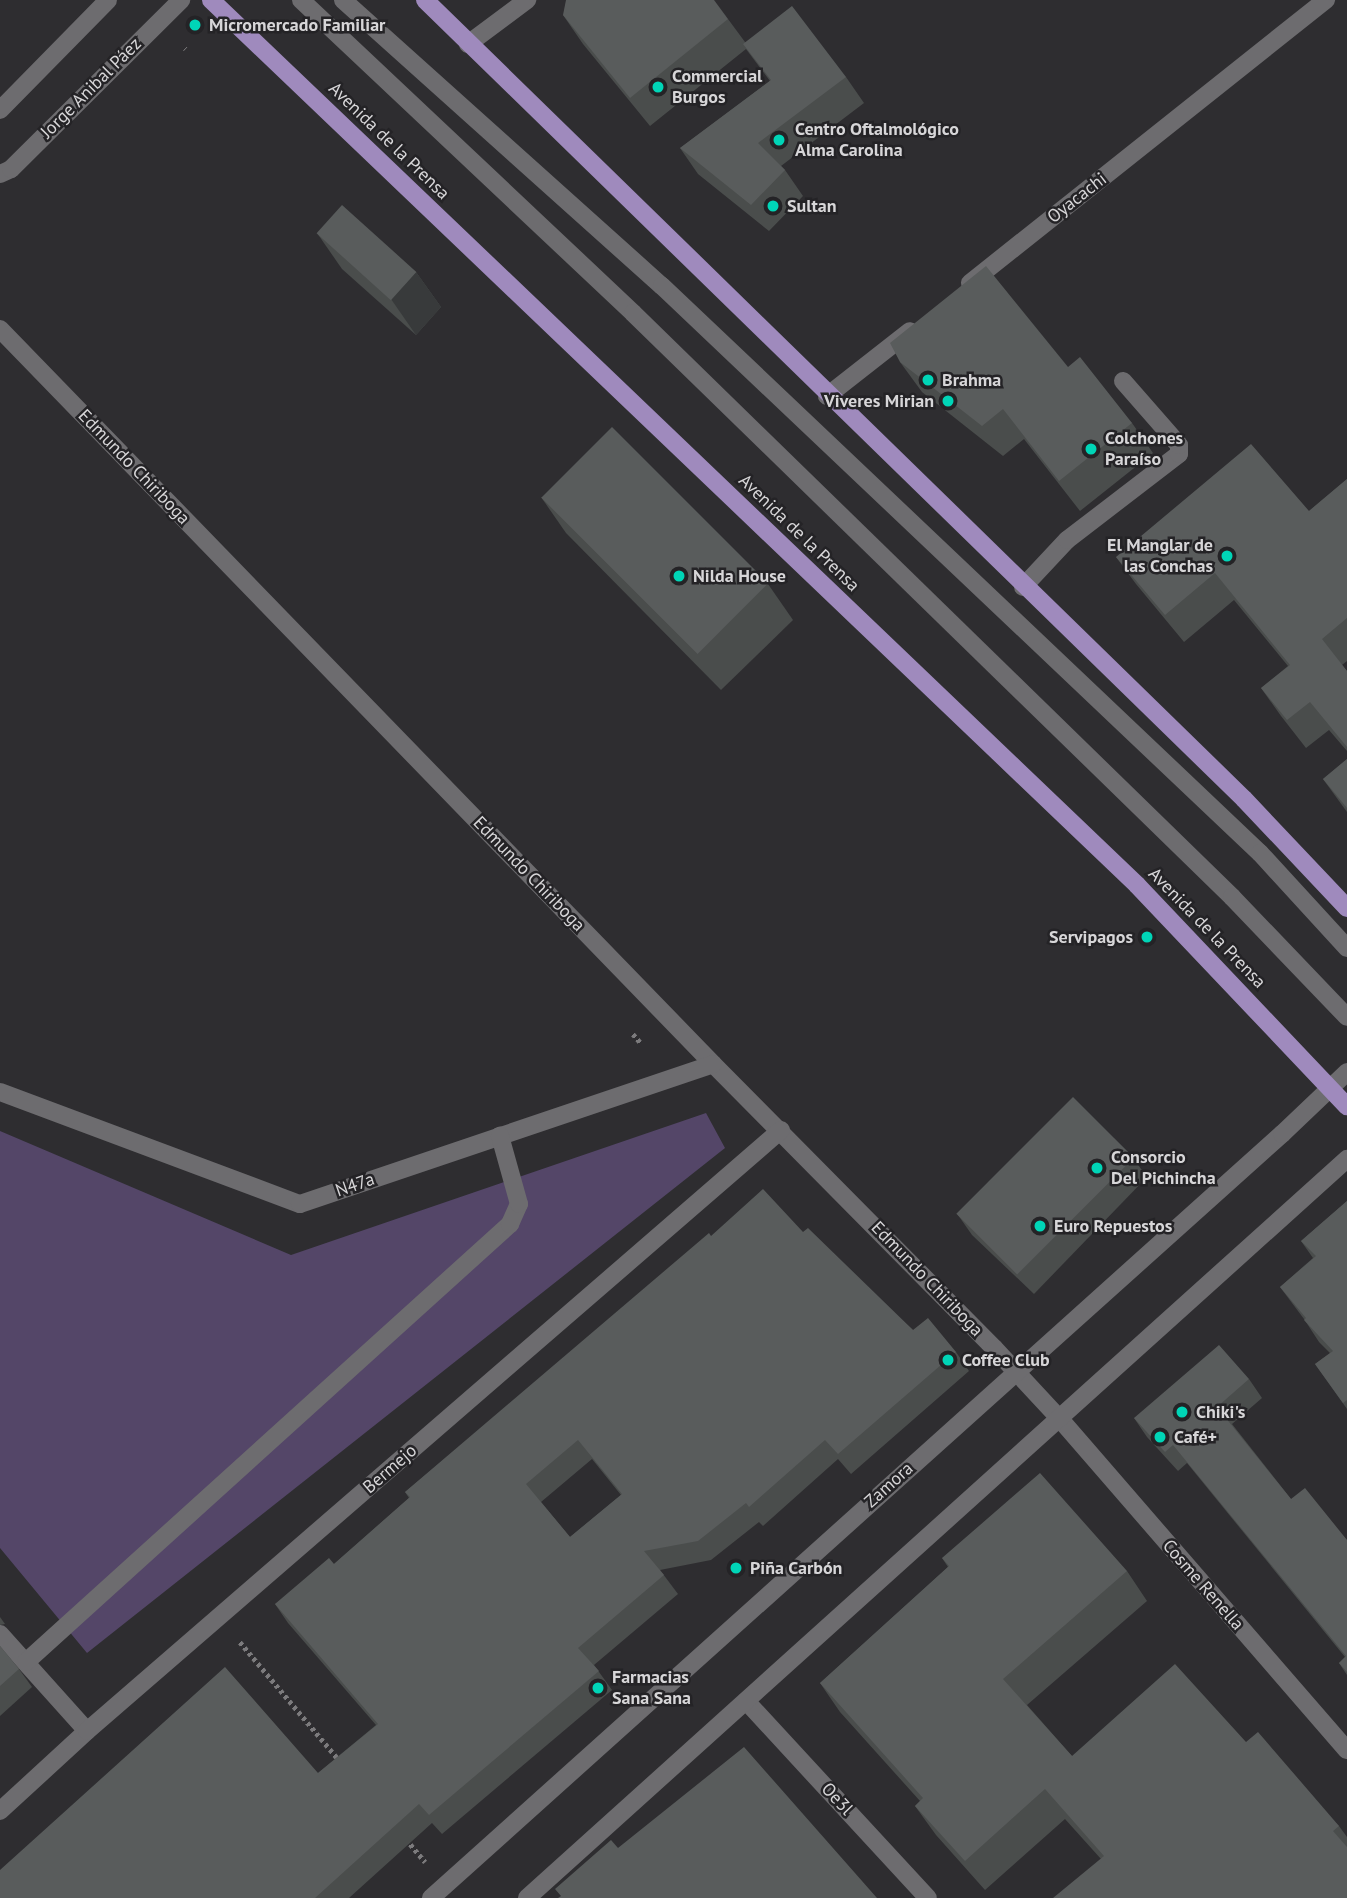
<!DOCTYPE html>
<html>
<head>
<meta charset="utf-8">
<style>
	body { margin:0 }
	#map { position:relative; width:1347px; height:1898px; overflow:hidden; background:#2e2d30; font-family:"PT Sans",sans-serif }
	div>[style] { position:absolute }
	.green>* { inset:0; background:#544668 }
	.path>* { height:4.5px; margin-top:-2.25px; transform-origin:0; background:repeating-linear-gradient(90deg,#7c7b7d 0 3.5px,transparent 0 7px) }
	.lane>* { height:18px; margin:-9px; padding:0 9px; transform-origin:9px; border-radius:9px; background:#6d6c6f }
	.street>* { height:18px; margin:-9px; padding:0 9px; transform-origin:9px; border-radius:9px; background:#6d6c6f }
	.secondary>* { height:18px; margin:-9px; padding:0 9px; transform-origin:9px; border-radius:9px; background:#6d6c6f }
	.primary>* { height:18px; margin:-9px; padding:0 9px; transform-origin:9px; border-radius:9px; background:#9f8abd }
	.wall>* { inset:0; background:#4a4d4c }
	.shaded-wall>* { inset:0; background:#383a3b }
	.building>* { inset:0; background:#595c5c; transform-origin:0 0 }
	.dots>* { width:19px; height:19px; translate:-50% -50%; box-sizing:border-box; border:4px solid #242326; border-radius:50% }
	span { translate:-50% -50%; white-space:nowrap; text-align:center; line-height:1.15; -webkit-text-stroke:5px #242326; paint-order:stroke }
	.poi-label { font-size:18px; color:#d7d6d8; font-weight:700 }
	.left { translate:0 -50%; text-align:left }
	.right { translate:-100% -50%; text-align:right }
	.street-label { font-size:18px; color:#d7d6d8 }
</style>
</head>
<body>
<div id="map">
	<div class="green">
		<i style="clip-path:polygon(706px 1113px,725px 1148px,87px 1653px,0 1548px,0 1131px,291px 1255px)"></i>
	</div>
	<div class="path">
		<i style="left:185px;top:48px;width:1px;rotate:45deg"></i>
		<i style="left:633px;top:1034px;width:11px;rotate:49deg"></i>
		<i style="left:240px;top:1642px;width:154px;rotate:50deg"></i>
		<i style="left:406px;top:1839px;width:30px;rotate:50deg"></i>
	</div>
	<div class="lane">
		<i style="left:301px;top:0;width:456px;rotate:43.3deg"></i>
		<i style="left:633px;top:313px;width:837px;rotate:44.27deg"></i>
		<i style="left:1232px;top:897px;width:166px;rotate:46.2deg"></i>
		<i style="left:343px;top:0;width:428px;rotate:41.9deg"></i>
		<i style="left:662px;top:286px;width:824px;rotate:43.48deg"></i>
		<i style="left:1260px;top:853px;width:129px;rotate:47.5deg"></i>
		<i style="left:1023px;top:587px;width:64px;rotate:-46.9deg"></i>
		<i style="left:1067px;top:540px;width:141px;rotate:-37.5deg"></i>
		<i style="left:1179px;top:454px;width:9px;rotate:-90deg"></i>
		<i style="left:1179px;top:445px;width:85px;rotate:-131.2deg"></i>
	</div>
	<div class="street">
		<i style="left:468px;top:44px;width:74px;rotate:-36.7deg"></i>
		<i style="left:0;top:110px;width:154px;rotate:-45.5deg"></i>
		<i style="left:0;top:174px;width:12px;rotate:-24deg"></i>
		<i style="left:11px;top:169px;width:240px;rotate:-44.8deg"></i>
		<i style="left:970px;top:283px;width:455px;rotate:-38.5deg"></i>
		<i style="left:0;top:329px;width:1024px;rotate:45.87deg"></i>
		<i style="left:713px;top:1064px;width:400px;rotate:45.3deg"></i>
		<i style="left:994px;top:1348px;width:97px;rotate:47.1deg"></i>
		<i style="left:1060px;top:1419px;width:438px;rotate:49.1deg"></i>
		<i style="left:827px;top:396px;width:105px;rotate:-38.1deg"></i>
		<i style="left:0;top:1092px;width:320px;rotate:20.5deg"></i>
		<i style="left:300px;top:1204px;width:436px;rotate:-18.7deg"></i>
		<i style="left:0;top:1634px;width:130px;rotate:48.1deg"></i>
		<i style="left:26px;top:1662px;width:653px;rotate:-42.14deg"></i>
		<i style="left:510px;top:1224px;width:22px;rotate:-66deg"></i>
		<i style="left:519px;top:1204px;width:71px;rotate:-105.6deg"></i>
		<i style="left:746px;top:1701px;width:268px;rotate:47.3deg"></i>
		<i style="left:0;top:1811px;width:118px;rotate:-42.6deg"></i>
		<i style="left:87px;top:1731px;width:918px;rotate:-40.89deg"></i>
	</div>
	<div class="secondary">
		<i style="left:431px;top:1898px;width:1144px;rotate:-41.92deg"></i>
		<i style="left:1282px;top:1134px;width:90px;rotate:-43.6deg"></i>
		<i style="left:527px;top:1898px;width:1104px;rotate:-42.03deg"></i>
	</div>
	<div class="primary">
		<i style="left:211px;top:0;width:1281px;rotate:43.7deg"></i>
		<i style="left:1137px;top:885px;width:305px;rotate:46.5deg"></i>
		<i style="left:425px;top:0;width:1144px;rotate:44.29deg"></i>
		<i style="left:1244px;top:799px;width:150px;rotate:46.6deg"></i>
	</div>
	<div class="wall">
		<i style="clip-path:polygon(563px 15px,728px 19px,745px 42px,846px 77px,864px 103px,781px 166px,785px 170px,803px 196px,769px 231px,698px 174px,680px 148px,770px 81px,746px 49px,650px 126px,583px 44px)"></i>
		<i style="clip-path:polygon(317px 233px,416px 272px,441px 307px,416px 335px,342px 269px)"></i>
		<i style="clip-path:polygon(900px 362px,1068px 367px,1132px 423px,1153px 453px,1080px 511px,1024px 439px,1003px 456px,922px 392px)"></i>
		<i style="clip-path:polygon(1347px 479px,1347px 661px,1342px 665px,1347px 671px,1347px 751px,1329px 730px,1306px 748px,1281px 716px,1261px 688px,1288px 666px,1234px 600px,1184px 642px,1136px 584px,1116px 557px,1309px 511px)"></i>
		<i style="clip-path:polygon(541px 497px,768px 584px,793px 620px,721px 690px,566px 533px)"></i>
		<i style="clip-path:polygon(1347px 759px,1347px 812px,1323px 779px)"></i>
		<i style="clip-path:polygon(1133px 1158px,1147px 1177px,1034px 1294px,972px 1235px,958px 1215px)"></i>
		<i style="clip-path:polygon(1347px 1201px,1347px 1409px,1315px 1364px,1330px 1353px,1319px 1342px,1304px 1319px,1280px 1287px,1313px 1258px,1301px 1241px)"></i>
		<i style="clip-path:polygon(evenodd,803px 1232px,913px 1330px,956px 1352px,969px 1371px,851px 1474px,838px 1459px,763px 1526px,759px 1522px,711px 1560px,660px 1570px,678px 1594px,594px 1665px,612px 1690px,442px 1834px,432px 1823px,349px 1898px,0 1898px,318px 1773px,376px 1725px,288px 1623px,275px 1604px,334px 1564px,409px 1498px,405px 1492px,711px 1236px,803px 1232px,592px 1459px,621px 1495px,570px 1537px,541px 1502px,592px 1459px)"></i>
		<i style="clip-path:polygon(1249px 1379px,1262px 1398px,1232px 1424px,1291px 1499px,1347px 1540px,1347px 1675px,1339px 1663px,1345px 1657px,1187px 1463px,1178px 1471px,1147px 1437px,1134px 1418px)"></i>
		<i style="clip-path:polygon(942px 1558px,1127px 1571px,1147px 1601px,1027px 1705px,1072px 1756px,1246px 1742px,1339px 1826px,1347px 1837px,1347px 1898px,1101px 1859px,1065px 1819px,985px 1890px,936px 1835px,915px 1806px,920px 1801px,840px 1712px,820px 1683px,948px 1567px)"></i>
		<i style="clip-path:polygon(0 1617px,5px 1624px,0 1625px)"></i>
		<i style="clip-path:polygon(0 1646px,19px 1669px,32px 1687px,0 1716px)"></i>
	</div>
	<div class="shaded-wall">
		<i style="clip-path:polygon(416px 272px,441px 307px,416px 335px,391px 299px)"></i>
	</div>
	<div class="building">
		<i style="clip-path:polygon(566px 0,714px 0,728px 19px,630px 98px,563px 15px)"></i>
		<i style="clip-path:polygon(792px 6px,846px 77px,758px 143px,785px 170px,751px 205px,680px 148px,771px 80px,743px 44px)"></i>
		<i style="left:342px;top:205px;width:100px;height:38px;rotate:42deg"></i>
		<i style="clip-path:polygon(986px 266px,1068px 367px,1080px 357px,1132px 423px,1059px 481px,1003px 409px,982px 426px,900px 362px,890px 343px)"></i>
		<i style="left:612px;top:427px;width:221px;height:100px;rotate:45deg"></i>
		<i style="clip-path:polygon(1251px 444px,1309px 511px,1347px 479px,1347px 618px,1322px 639px,1347px 671px,1347px 747px,1310px 702px,1287px 720px,1261px 688px,1290px 665px,1215px 573px,1165px 615px,1116px 557px)"></i>
		<i style="clip-path:polygon(1347px 759px,1347px 808px,1323px 779px)"></i>
		<i style="left:1073px;top:1097px;width:86px;height:165px;rotate:45deg"></i>
		<i style="clip-path:polygon(evenodd,763px 1189px,803px 1232px,808px 1228px,913px 1330px,928px 1318px,956px 1352px,838px 1454px,825px 1440px,749px 1507px,746px 1503px,698px 1541px,644px 1551px,664px 1575px,578px 1648px,599px 1671px,429px 1815px,419px 1804px,315px 1898px,0 1898px,0 1870px,225px 1667px,318px 1773px,378px 1724px,275px 1604px,329px 1558px,334px 1564px,410px 1497px,405px 1492px,709px 1233px,711px 1236px,763px 1189px,578px 1440px,622px 1494px,570px 1537px,526px 1484px,578px 1440px)"></i>
		<i style="clip-path:polygon(1347px 1201px,1347px 1400px,1343px 1403px,1315px 1364px,1333px 1351px,1304px 1320px,1306px 1318px,1280px 1287px,1316px 1256px,1301px 1241px)"></i>
		<i style="clip-path:polygon(1219px 1345px,1249px 1379px,1217px 1407px,1291px 1499px,1305px 1488px,1347px 1540px,1347px 1672px,1339px 1663px,1346px 1656px,1173px 1445px,1165px 1452px,1134px 1418px)"></i>
		<i style="clip-path:polygon(1040px 1473px,1127px 1571px,1003px 1679px,1072px 1756px,1175px 1664px,1246px 1742px,1258px 1732px,1339px 1826px,1333px 1831px,1347px 1847px,1347px 1898px,1053px 1898px,1104px 1856px,1045px 1789px,965px 1861px,915px 1806px,923px 1798px,820px 1683px,949px 1566px,942px 1558px)"></i>
		<i style="clip-path:polygon(0 1646px,19px 1669px,0 1686px)"></i>
		<i style="clip-path:polygon(744px 1747px,877px 1898px,558px 1898px,561px 1896px,555px 1889px,611px 1840px,618px 1848px)"></i>
	</div>
	<div class="dots">
		<i style="left:195px;top:25px;background:#00d5b7"></i>
		<i style="left:658px;top:87px;background:#00d5b7"></i>
		<i style="left:779px;top:140px;background:#00d5b7"></i>
		<i style="left:773px;top:206px;background:#00d5b7"></i>
		<i style="left:928px;top:380px;background:#00d5b7"></i>
		<i style="left:948px;top:401px;background:#00d5b7"></i>
		<i style="left:1091px;top:449px;background:#00d5b7"></i>
		<i style="left:1227px;top:556px;background:#00d5b7"></i>
		<i style="left:679px;top:576px;background:#00d5b7"></i>
		<i style="left:1147px;top:937px;background:#00d5b7"></i>
		<i style="left:1097px;top:1168px;background:#00d5b7"></i>
		<i style="left:1040px;top:1226px;background:#00d5b7"></i>
		<i style="left:948px;top:1360px;background:#00d5b7"></i>
		<i style="left:1182px;top:1412px;background:#00d5b7"></i>
		<i style="left:1160px;top:1437px;background:#00d5b7"></i>
		<i style="left:736px;top:1568px;background:#00d5b7"></i>
		<i style="left:598px;top:1688px;background:#00d5b7"></i>
	</div>
	<div class="poi-label">
		<span class="left" style="left:209px;top:25px">Micromercado Familiar</span>
		<span class="left" style="left:672px;top:87px">Commercial<br>Burgos</span>
		<span class="left" style="left:795px;top:140px">Centro Oftalmológico<br>Alma Carolina</span>
		<span class="left" style="left:787px;top:206px">Sultan</span>
		<span class="left" style="left:942px;top:380px">Brahma</span>
		<span class="right" style="left:934px;top:401px">Viveres Mirian</span>
		<span class="left" style="left:1105px;top:449px">Colchones<br>Paraíso</span>
		<span class="right" style="left:1213px;top:556px">El Manglar de<br>las Conchas</span>
		<span class="left" style="left:693px;top:576px">Nilda House</span>
		<span class="right" style="left:1133px;top:937px">Servipagos</span>
		<span class="left" style="left:1111px;top:1168px">Consorcio<br>Del Pichincha</span>
		<span class="left" style="left:1054px;top:1226px">Euro Repuestos</span>
		<span class="left" style="left:962px;top:1360px">Coffee Club</span>
		<span class="left" style="left:1196px;top:1412px">Chiki's</span>
		<span class="left" style="left:1174px;top:1437px">Café+</span>
		<span class="left" style="left:750px;top:1568px">Piña Carbón</span>
		<span class="left" style="left:612px;top:1688px">Farmacias<br>Sana Sana</span>
	</div>
	<div class="street-label">
		<span style="left:91px;top:88px;rotate:-45deg">Jorge Anibal Páez</span>
		<span style="left:389px;top:141px;rotate:44deg">Avenida de la Prensa</span>
		<span style="left:1077px;top:198px;rotate:-38deg">Oyacachi</span>
		<span style="left:134px;top:467px;rotate:46deg">Edmundo Chiriboga</span>
		<span style="left:799px;top:533px;rotate:44deg">Avenida de la Prensa</span>
		<span style="left:529px;top:874px;rotate:46deg">Edmundo Chiriboga</span>
		<span style="left:1207px;top:928px;rotate:46deg">Avenida de la Prensa</span>
		<span style="left:355px;top:1185px;rotate:-19deg">N47a</span>
		<span style="left:927px;top:1279px;rotate:46deg">Edmundo Chiriboga</span>
		<span style="left:390px;top:1469px;rotate:-41deg">Bermejo</span>
		<span style="left:889px;top:1485px;rotate:-42deg">Zamora</span>
		<span style="left:1203px;top:1585px;rotate:49deg">Cosme Renella</span>
		<span style="left:837px;top:1799px;rotate:47deg">Oe3l</span>
	</div>
</div>
</body>
</html>
